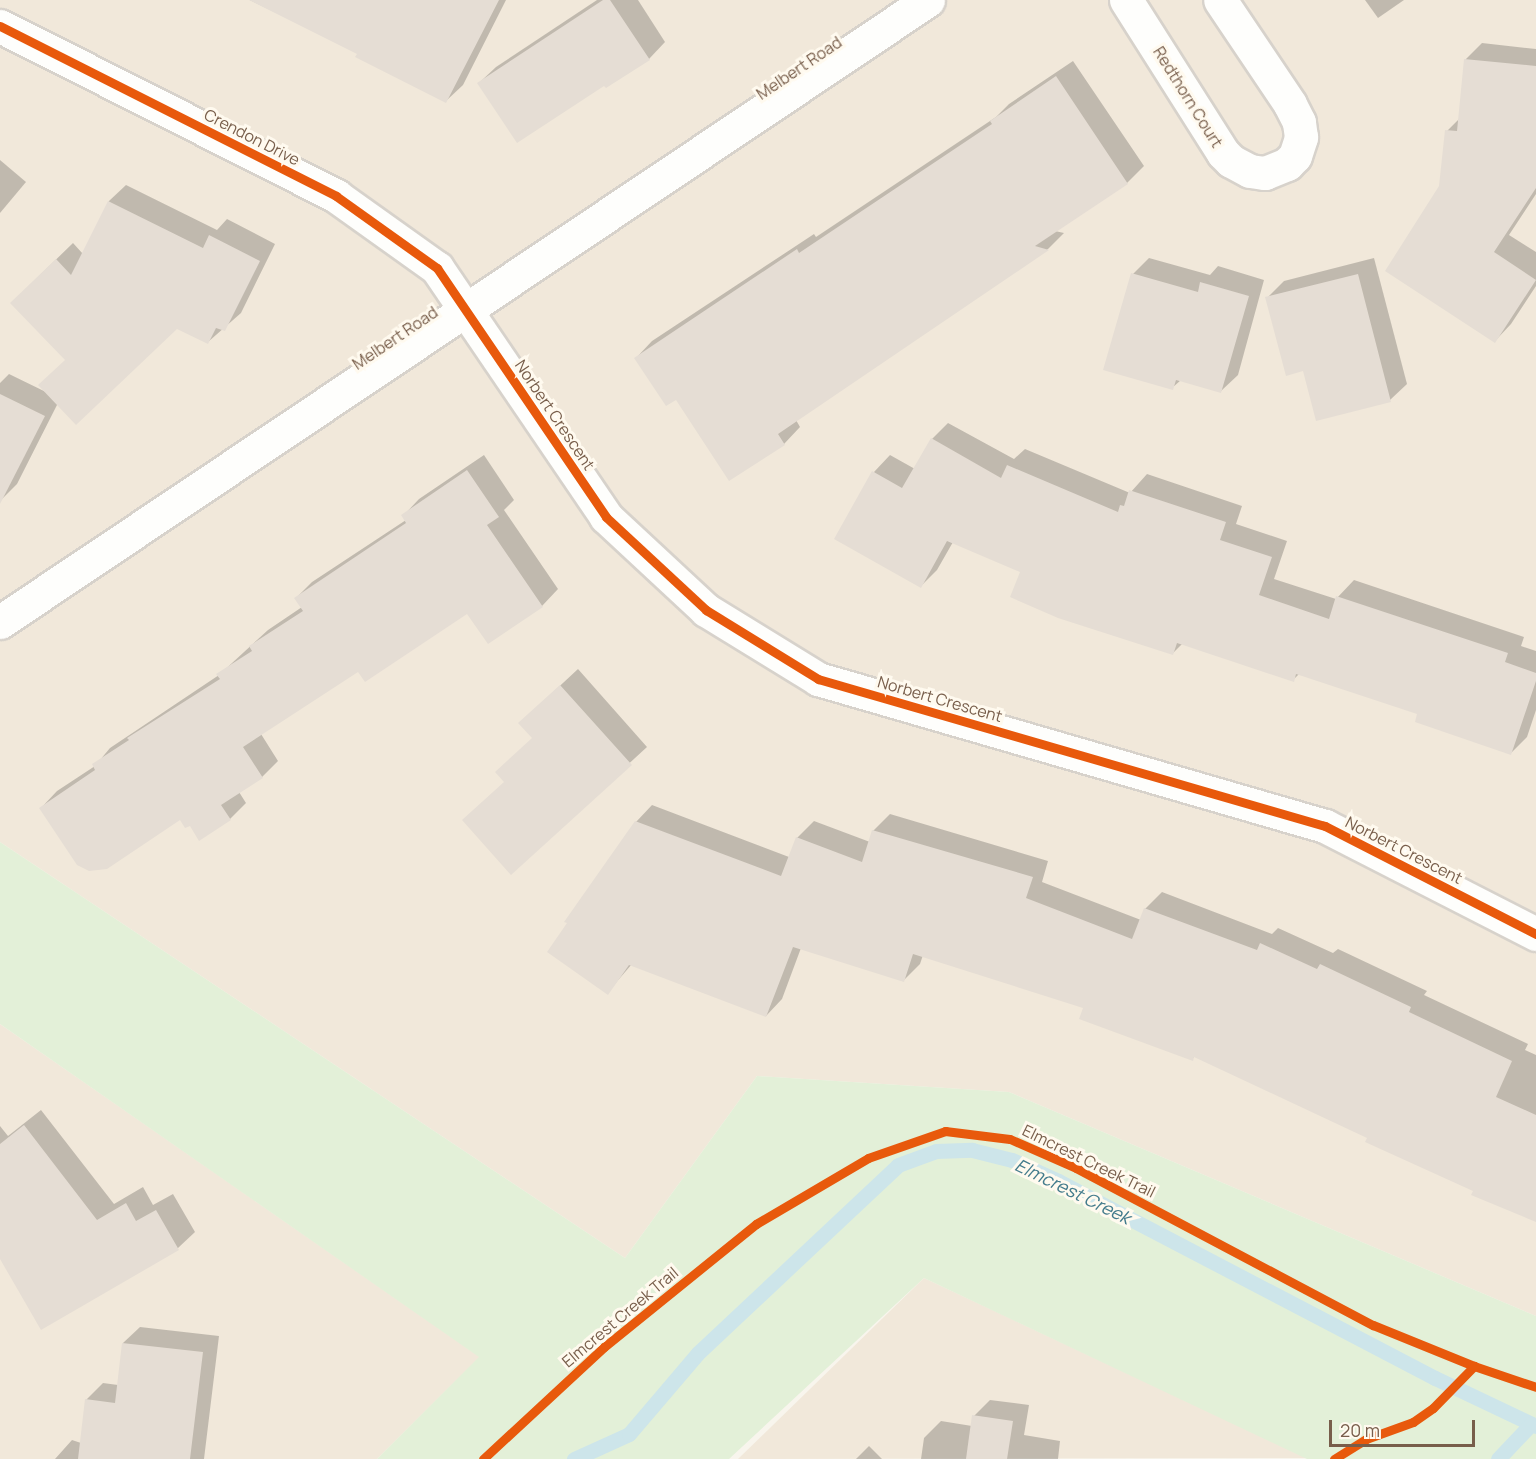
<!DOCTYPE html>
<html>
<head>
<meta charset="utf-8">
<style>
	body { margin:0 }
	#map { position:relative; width:1536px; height:1459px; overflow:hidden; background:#f8f5ed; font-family:Manrope,sans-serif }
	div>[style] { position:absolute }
	.residential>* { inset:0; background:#f1e8da }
	.green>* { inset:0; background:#e3f0d8 }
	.shadow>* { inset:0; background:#0003 }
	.stream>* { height:15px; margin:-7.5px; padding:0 7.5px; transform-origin:7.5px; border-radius:7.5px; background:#cde5ea }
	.building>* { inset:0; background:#e5ddd4 }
	.path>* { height:4px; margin-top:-2px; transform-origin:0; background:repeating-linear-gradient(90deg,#dbd5ce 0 1.5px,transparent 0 6px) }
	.roads { filter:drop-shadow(2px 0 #d7d2cb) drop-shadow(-2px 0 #d7d2cb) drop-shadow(0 2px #d7d2cb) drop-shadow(0 -2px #d7d2cb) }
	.minor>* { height:33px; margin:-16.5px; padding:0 16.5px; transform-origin:16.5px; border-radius:16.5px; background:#fefefc }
	.cycleway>* { height:9px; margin:-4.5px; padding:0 4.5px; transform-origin:4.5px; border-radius:4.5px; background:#e8590c }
	span { translate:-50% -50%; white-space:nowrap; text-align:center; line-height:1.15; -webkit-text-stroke:6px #fffaef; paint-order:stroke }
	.street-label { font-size:16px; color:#785e4b }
	.water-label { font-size:18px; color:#437b8c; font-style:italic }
	.scale { position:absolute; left:1329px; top:1420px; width:146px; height:27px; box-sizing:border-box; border:3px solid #785e4b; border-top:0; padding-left:8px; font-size:18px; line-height:21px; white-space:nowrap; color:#785e4b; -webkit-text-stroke:4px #fffaef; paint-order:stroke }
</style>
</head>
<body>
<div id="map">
	<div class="residential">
		<i style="clip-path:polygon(0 0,1536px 0,1536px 1316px,1009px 1092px,757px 1076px,625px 1258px,0 842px)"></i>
		<i style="clip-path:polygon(0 1024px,480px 1357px,377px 1459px,0 1459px)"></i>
		<i style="clip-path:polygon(924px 1278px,1308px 1458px,738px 1459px)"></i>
	</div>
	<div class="green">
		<i style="clip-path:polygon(0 842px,625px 1258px,757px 1076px,1009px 1092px,1536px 1316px,1536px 1459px,1307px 1459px,924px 1278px,729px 1459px,377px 1459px,479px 1357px,0 1024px)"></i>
	</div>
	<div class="shadow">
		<i style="clip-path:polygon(250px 0,506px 0,463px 85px,446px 101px,359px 53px)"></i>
		<i style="clip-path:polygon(597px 0,638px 0,665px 42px,649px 59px,604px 84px,479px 83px,496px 67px)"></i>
		<i style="clip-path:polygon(1365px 0,1404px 0,1378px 18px)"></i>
		<i style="clip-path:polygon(1482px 43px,1536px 49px,1536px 194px,1509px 235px,1536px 252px,1536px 286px,1511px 324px,1495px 341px,1441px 187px,1447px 131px,1460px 118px,1465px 60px)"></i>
		<i style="clip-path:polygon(1073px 61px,1144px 166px,1127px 183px,1055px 231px,1064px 233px,1048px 249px,796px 420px,800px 427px,784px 444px,676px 398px,636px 358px,652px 341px,814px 234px,816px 237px,996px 117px,1009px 104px)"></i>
		<i style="clip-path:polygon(0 160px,26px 182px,0 213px)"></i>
		<i style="clip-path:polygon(126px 185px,217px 230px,227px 219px,275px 244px,241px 313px,208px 342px,176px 327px,58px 403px,17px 484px,0 501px,0 383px,9px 374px,48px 393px,66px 359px,36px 279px,73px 243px,83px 254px,109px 201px)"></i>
		<i style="clip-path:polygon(1149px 258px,1210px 275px,1218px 266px,1264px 280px,1238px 375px,1221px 391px,1181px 380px,1172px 388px,1133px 274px)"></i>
		<i style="clip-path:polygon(1374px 258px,1407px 384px,1390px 400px,1304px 369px,1267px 298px,1284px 281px)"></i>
		<i style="clip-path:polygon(948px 423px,1014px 459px,1025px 449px,1130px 493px,1147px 474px,1242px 506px,1236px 524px,1287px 541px,1274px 579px,1336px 599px,1354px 580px,1524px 637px,1521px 646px,1536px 651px,1536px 710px,1527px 737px,1511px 753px,1419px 713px,1300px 673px,1293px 680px,1183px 643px,1173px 653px,1022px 571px,953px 542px,937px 570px,921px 586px,874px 472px,890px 455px,915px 469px,932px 439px)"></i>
		<i style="clip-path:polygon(484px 455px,514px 500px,504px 510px,558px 589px,542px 606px,467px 611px,358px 670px,261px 734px,278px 761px,262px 777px,239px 792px,246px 803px,230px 819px,190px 824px,181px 818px,41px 808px,57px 791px,95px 766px,110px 748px,219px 675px,268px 630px,302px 607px,296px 598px,312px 582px,406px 520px,403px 516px,419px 499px)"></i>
		<i style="clip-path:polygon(578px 669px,647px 747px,511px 872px,505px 781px,533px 738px,520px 723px)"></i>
		<i style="clip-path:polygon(652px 805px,789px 857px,797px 838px,814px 821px,870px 842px,873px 831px,890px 814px,1048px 861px,1042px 882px,1141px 920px,1145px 909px,1162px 892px,1272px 934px,1278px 928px,1333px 953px,1338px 949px,1427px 991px,1424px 995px,1528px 1044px,1525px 1050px,1536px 1055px,1536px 1220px,1369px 1137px,1195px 1056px,1192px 1059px,1085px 1007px,923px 955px,920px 964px,904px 980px,801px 948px,782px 999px,766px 1016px,632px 964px,607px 993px,636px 822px)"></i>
		<i style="clip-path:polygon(41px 1110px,114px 1204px,143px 1187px,153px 1205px,173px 1194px,195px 1232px,178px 1248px,41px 1328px,0 1256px,0 1126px,8px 1136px)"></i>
		<i style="clip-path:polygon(140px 1327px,219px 1336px,204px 1459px,55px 1459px,72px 1440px,81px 1443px,86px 1400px,103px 1383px,118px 1385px,123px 1343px)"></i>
		<i style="clip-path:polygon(990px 1400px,1029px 1405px,1024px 1435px,1060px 1441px,1058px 1459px,921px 1459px,924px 1438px,941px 1421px,972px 1426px,974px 1416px)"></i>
		<i style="clip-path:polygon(869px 1446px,882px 1459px,856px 1459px)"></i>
	</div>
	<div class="stream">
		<i style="left:574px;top:1459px;width:60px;rotate:-24.4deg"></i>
		<i style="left:629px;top:1434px;width:106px;rotate:-49.6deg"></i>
		<i style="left:698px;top:1353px;width:274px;rotate:-43.2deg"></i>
		<i style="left:898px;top:1165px;width:40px;rotate:-20.2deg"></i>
		<i style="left:936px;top:1151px;width:36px;rotate:-2deg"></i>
		<i style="left:972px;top:1150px;width:41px;rotate:14deg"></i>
		<i style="left:1012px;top:1160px;width:51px;rotate:24.5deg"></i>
		<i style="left:1058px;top:1181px;width:425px;rotate:27.6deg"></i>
		<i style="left:1435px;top:1378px;width:112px;rotate:25.4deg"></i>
		<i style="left:1498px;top:1459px;width:48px;rotate:-46.7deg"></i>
	</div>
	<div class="building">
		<i style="clip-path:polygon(249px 0,499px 0,446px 103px,355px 57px,357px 54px)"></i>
		<i style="clip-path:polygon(603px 0,610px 0,650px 60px,606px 88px,604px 86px,517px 143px,477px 83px)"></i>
		<i style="clip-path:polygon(1464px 59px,1536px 66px,1536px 188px,1494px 252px,1536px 280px,1495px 343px,1385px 271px,1439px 186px,1445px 130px,1457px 131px)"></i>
		<i style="clip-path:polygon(1056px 76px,1128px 184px,1035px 246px,1049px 250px,778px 434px,785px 445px,729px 481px,676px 400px,666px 406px,634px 358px,797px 249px,799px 253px,992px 124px,990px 121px)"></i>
		<i style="clip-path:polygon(108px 201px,203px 248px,209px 235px,260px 261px,225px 331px,216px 328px,208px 344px,177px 329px,76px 425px,38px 385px,65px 360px,10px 303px,56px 259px,71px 275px)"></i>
		<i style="clip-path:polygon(1131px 273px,1198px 292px,1200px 282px,1249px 296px,1221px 393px,1176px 380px,1173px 390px,1103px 370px)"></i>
		<i style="clip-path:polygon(1358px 274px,1391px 402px,1316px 421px,1303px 371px,1286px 376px,1265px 297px)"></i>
		<i style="clip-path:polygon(0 394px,45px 416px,0 504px)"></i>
		<i style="clip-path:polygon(931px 438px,1001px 478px,1007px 465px,1118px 512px,1120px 505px,1124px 506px,1129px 490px,1226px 522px,1220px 540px,1272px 557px,1259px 595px,1329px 619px,1336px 596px,1508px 653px,1505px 662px,1536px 673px,1536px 681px,1511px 755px,1415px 722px,1417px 714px,1296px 674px,1294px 682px,1177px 643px,1173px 655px,1058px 618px,1010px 597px,1020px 572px,947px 541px,921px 588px,834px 539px,872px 471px,902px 488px)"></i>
		<i style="clip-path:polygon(467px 470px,499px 517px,487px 525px,543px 607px,488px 644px,467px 614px,365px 682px,358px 672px,243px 747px,263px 778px,221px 805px,231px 820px,199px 841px,190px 826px,185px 828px,180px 820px,107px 869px,89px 871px,77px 865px,39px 808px,95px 770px,92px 764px,129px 740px,127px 738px,220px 679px,216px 674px,252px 651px,249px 646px,303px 611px,294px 598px,406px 523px,401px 515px)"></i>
		<i style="clip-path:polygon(560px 685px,632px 765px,511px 875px,462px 820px,504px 782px,495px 772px,532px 738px,518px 723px)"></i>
		<i style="clip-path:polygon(635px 821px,781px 876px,796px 837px,862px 862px,872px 830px,1033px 877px,1026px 898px,1132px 939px,1144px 908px,1257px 950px,1260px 943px,1317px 969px,1320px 964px,1411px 1007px,1409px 1012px,1512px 1061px,1496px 1097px,1536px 1115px,1536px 1222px,1471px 1195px,1473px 1191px,1365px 1142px,1367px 1138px,1194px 1057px,1193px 1061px,1079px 1019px,1083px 1008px,913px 954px,904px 982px,793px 947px,766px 1017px,629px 965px,608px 995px,547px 952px,567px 923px,564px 922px)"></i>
		<i style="clip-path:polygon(24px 1125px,97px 1220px,126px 1203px,136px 1221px,156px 1210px,179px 1250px,41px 1330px,0 1259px,0 1144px)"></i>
		<i style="clip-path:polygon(122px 1343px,203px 1352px,190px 1459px,78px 1459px,85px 1399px,115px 1403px)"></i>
		<i style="clip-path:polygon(972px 1415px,1013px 1421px,1007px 1459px,966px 1459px)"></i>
	</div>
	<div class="path">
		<i style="left:1334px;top:1459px;width:38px;rotate:-32deg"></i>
		<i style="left:1366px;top:1439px;width:50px;rotate:-19.9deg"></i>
		<i style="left:1413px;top:1422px;width:24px;rotate:-35deg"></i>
	</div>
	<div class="roads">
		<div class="minor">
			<i style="left:1126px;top:0;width:181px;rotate:57.6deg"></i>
			<i style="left:1223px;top:153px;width:11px;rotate:45deg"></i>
			<i style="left:1231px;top:161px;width:21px;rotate:28deg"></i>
			<i style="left:1250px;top:171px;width:15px;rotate:8deg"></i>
			<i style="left:1265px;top:173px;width:24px;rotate:-22deg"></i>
			<i style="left:1287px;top:164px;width:11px;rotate:-45deg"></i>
			<i style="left:1295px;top:156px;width:20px;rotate:-72deg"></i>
			<i style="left:1301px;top:137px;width:15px;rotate:-98deg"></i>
			<i style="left:1299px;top:122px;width:20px;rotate:-117deg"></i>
			<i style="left:1290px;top:104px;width:125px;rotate:-123.9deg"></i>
			<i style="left:0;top:26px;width:377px;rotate:26.8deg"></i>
			<i style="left:336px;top:196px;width:124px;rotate:35.5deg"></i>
			<i style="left:437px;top:268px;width:301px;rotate:55.8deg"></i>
			<i style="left:606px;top:517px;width:137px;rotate:42.9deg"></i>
			<i style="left:706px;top:610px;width:132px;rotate:31.6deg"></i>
			<i style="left:818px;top:679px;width:528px;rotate:16.17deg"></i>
			<i style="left:1325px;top:826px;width:237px;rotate:27.1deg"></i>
			<i style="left:0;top:622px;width:1117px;rotate:-33.83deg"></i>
		</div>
	</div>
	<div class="cycleway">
		<i style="left:0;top:26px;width:377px;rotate:26.8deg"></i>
		<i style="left:336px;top:196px;width:124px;rotate:35.5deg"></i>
		<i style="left:437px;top:268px;width:301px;rotate:55.8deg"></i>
		<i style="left:606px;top:517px;width:137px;rotate:42.9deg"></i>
		<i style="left:706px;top:610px;width:132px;rotate:31.6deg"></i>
		<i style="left:818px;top:679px;width:528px;rotate:16.17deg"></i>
		<i style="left:1325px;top:826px;width:237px;rotate:27.1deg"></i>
		<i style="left:483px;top:1459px;width:165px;rotate:-42.8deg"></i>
		<i style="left:604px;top:1347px;width:196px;rotate:-39deg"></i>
		<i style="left:756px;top:1224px;width:130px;rotate:-30.5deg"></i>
		<i style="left:868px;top:1158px;width:82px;rotate:-19.3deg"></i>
		<i style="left:945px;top:1131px;width:65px;rotate:7deg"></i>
		<i style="left:1010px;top:1139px;width:72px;rotate:23.7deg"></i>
		<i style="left:1076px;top:1168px;width:336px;rotate:27.9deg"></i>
		<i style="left:1373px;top:1325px;width:109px;rotate:22.1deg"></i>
		<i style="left:1474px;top:1366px;width:65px;rotate:18.7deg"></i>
		<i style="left:1334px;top:1459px;width:38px;rotate:-32deg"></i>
		<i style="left:1366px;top:1439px;width:50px;rotate:-19.9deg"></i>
		<i style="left:1413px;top:1422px;width:24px;rotate:-35deg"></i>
		<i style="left:1433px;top:1408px;width:59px;rotate:-45.7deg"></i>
	</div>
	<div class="street-label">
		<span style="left:799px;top:68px;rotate:-34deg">Melbert Road</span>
		<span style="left:1188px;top:97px;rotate:58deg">Redthorn Court</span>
		<span style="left:252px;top:137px;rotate:27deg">Crendon Drive</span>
		<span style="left:395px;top:338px;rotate:-34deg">Melbert Road</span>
		<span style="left:555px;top:415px;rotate:56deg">Norbert Crescent</span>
		<span style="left:940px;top:699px;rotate:16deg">Norbert Crescent</span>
		<span style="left:1404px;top:850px;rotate:27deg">Norbert Crescent</span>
		<span style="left:1089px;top:1161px;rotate:26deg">Elmcrest Creek Trail</span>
		<span style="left:620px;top:1317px;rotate:-40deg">Elmcrest Creek Trail</span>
	</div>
	<div class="water-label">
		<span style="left:1073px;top:1191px;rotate:26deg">Elmcrest Creek</span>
	</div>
	<div class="scale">20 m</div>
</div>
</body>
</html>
